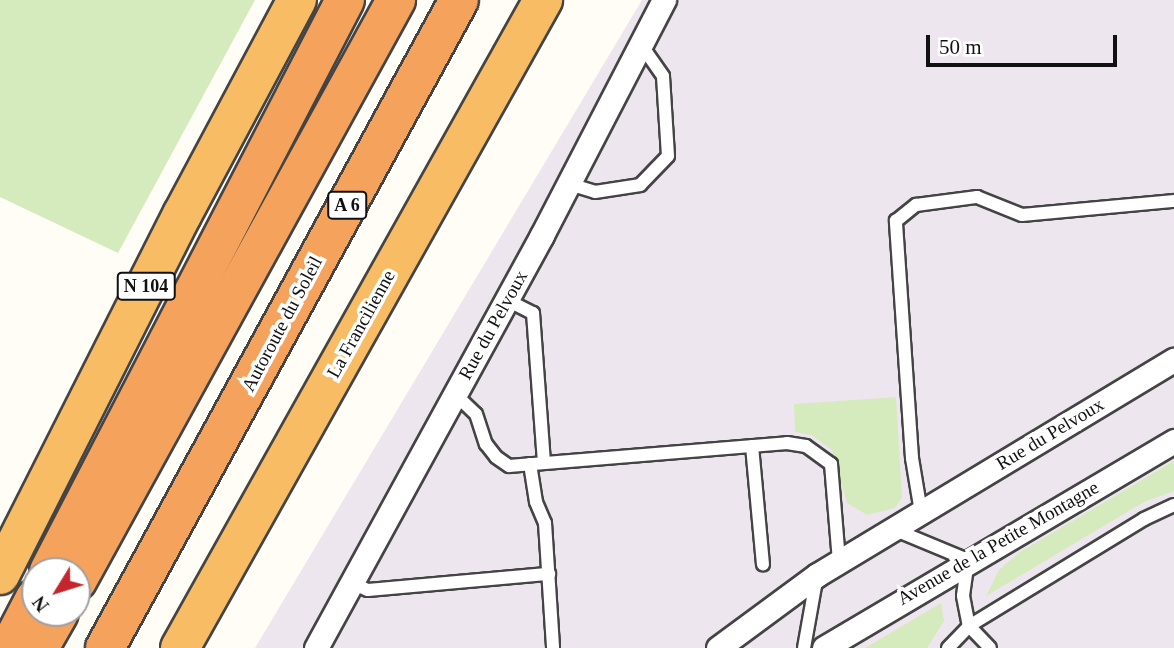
<!DOCTYPE html>
<html>
<head>
<meta charset="utf-8">
<style>
	body { margin:0 }
	#map { position:relative; width:1174px; height:648px; overflow:hidden; background:#fffdf5; font-family:"Times New Roman",serif }
	div>[style] { position:absolute }
	.industrial>* { inset:0; background:#eee6ef }
	.green>* { inset:0; background:#d5ebbd }
	.roads { filter:drop-shadow(2px 0 #444) drop-shadow(-2px 0 #444) drop-shadow(0 2px #444) drop-shadow(0 -2px #444) }
	.service>* { height:12px; margin:-6px; padding:0 6px; transform-origin:6px; border-radius:6px; background:#fff }
	.minor>* { height:23px; margin:-11.5px; padding:0 11.5px; transform-origin:11.5px; border-radius:11.5px; background:#fff }
	.trunk>* { height:38px; margin:-19px; padding:0 19px; transform-origin:19px; border-radius:19px; background:#f7bc64 }
	.motorway>* { height:38px; margin:-19px; padding:0 19px; transform-origin:19px; border-radius:19px; background:#f5a25d }
	span { translate:-50% -50%; white-space:nowrap; text-align:center; line-height:1.15; -webkit-text-stroke:7px #fff; paint-order:stroke }
	.shield-label span { padding:2px 5px; background:#fff; border:2px solid; border-radius:5px; -webkit-text-stroke-width:0 }
	.shield-label { font-size:18px; color:#111; font-weight:700 }
	.street-label { font-size:19px; color:#111 }
	.north { position:absolute; left:21px; top:557px; width:70px; height:70px; box-sizing:border-box; background:#fff; border:2px solid #a0a0a0; border-radius:50%; rotate:232deg; font-size:19px; font-weight:700; line-height:28px; text-align:center; color:#111 }
	.north::after { content:''; display:block; margin:auto; width:24px; height:32px; background:#c4262e; clip-path:polygon(50% 0,100% 100%,50% 72%,0 100%) }
	.scale { position:absolute; left:926px; top:35px; width:191px; height:32px; box-sizing:border-box; border:4px solid #111; border-top:0; padding-left:9px; font-size:21px; line-height:24px; white-space:nowrap; color:#111; -webkit-text-stroke:5px #fff; paint-order:stroke }
</style>
</head>
<body>
<div id="map">
	<div class="industrial">
		<i style="clip-path:polygon(642px 0,1174px 0,1174px 648px,255px 648px)"></i>
	</div>
	<div class="green">
		<i style="clip-path:polygon(0 0,255px 0,118px 253px,0 197px)"></i>
		<i style="clip-path:polygon(896px 397px,902px 498px,895px 508px,867px 515px,847px 503px,832px 450px,811px 435px,795px 432px,794px 404px)"></i>
		<i style="clip-path:polygon(1174px 461px,1174px 491px,1144px 502px,986px 596px,999px 570px,1020px 552px)"></i>
		<i style="clip-path:polygon(941px 603px,944px 621px,927px 648px,865px 648px)"></i>
	</div>
	<div class="roads">
		<div class="service">
			<i style="left:566px;top:183px;width:30px;rotate:17deg"></i>
			<i style="left:595px;top:192px;width:46px;rotate:-8.8deg"></i>
			<i style="left:640px;top:185px;width:40px;rotate:-46deg"></i>
			<i style="left:668px;top:156px;width:80px;rotate:-93.6deg"></i>
			<i style="left:663px;top:76px;width:39px;rotate:-125deg"></i>
			<i style="left:507px;top:300px;width:29px;rotate:27deg"></i>
			<i style="left:533px;top:313px;width:150px;rotate:85.8deg"></i>
			<i style="left:455px;top:394px;width:29px;rotate:44deg"></i>
			<i style="left:476px;top:414px;width:32px;rotate:72deg"></i>
			<i style="left:486px;top:444px;width:16px;rotate:52deg"></i>
			<i style="left:496px;top:457px;width:16px;rotate:35deg"></i>
			<i style="left:509px;top:466px;width:279px;rotate:-4.7deg"></i>
			<i style="left:787px;top:443px;width:19px;rotate:9deg"></i>
			<i style="left:806px;top:446px;width:31px;rotate:36deg"></i>
			<i style="left:831px;top:464px;width:97px;rotate:85.3deg"></i>
			<i style="left:752px;top:446px;width:119px;rotate:84.7deg"></i>
			<i style="left:530px;top:464px;width:38px;rotate:81deg"></i>
			<i style="left:536px;top:502px;width:23px;rotate:67deg"></i>
			<i style="left:545px;top:523px;width:125px;rotate:86.3deg"></i>
			<i style="left:921px;top:512px;width:55px;rotate:-99.5deg"></i>
			<i style="left:912px;top:458px;width:238px;rotate:-93.9deg"></i>
			<i style="left:896px;top:221px;width:26px;rotate:-39deg"></i>
			<i style="left:916px;top:205px;width:62px;rotate:-7.5deg"></i>
			<i style="left:977px;top:197px;width:48px;rotate:21.8deg"></i>
			<i style="left:1022px;top:215px;width:153px;rotate:-5.3deg"></i>
			<i style="left:893px;top:529px;width:81px;rotate:22.5deg"></i>
			<i style="left:968px;top:560px;width:36px;rotate:98deg"></i>
			<i style="left:963px;top:596px;width:31px;rotate:79deg"></i>
			<i style="left:969px;top:626px;width:30px;rotate:46deg"></i>
			<i style="left:352px;top:583px;width:17px;rotate:24deg"></i>
			<i style="left:368px;top:590px;width:182px;rotate:-5.1deg"></i>
			<i style="left:804px;top:648px;width:74px;rotate:-79.9deg"></i>
			<i style="left:948px;top:648px;width:30px;rotate:-46deg"></i>
			<i style="left:969px;top:626px;width:205px;rotate:-31.4deg"></i>
			<i style="left:1144px;top:519px;width:33px;rotate:-25deg"></i>
		</div>
		<div class="minor">
			<i style="left:316px;top:648px;width:471px;rotate:-61.3deg"></i>
			<i style="left:542px;top:235px;width:265px;rotate:-62.6deg"></i>
			<i style="left:718px;top:648px;width:123px;rotate:-36.4deg"></i>
			<i style="left:817px;top:575px;width:417px;rotate:-31.1deg"></i>
			<i style="left:824px;top:648px;width:407px;rotate:-30.6deg"></i>
		</div>
		<div class="trunk">
			<i style="left:0;top:575px;width:403px;rotate:-63.2deg"></i>
			<i style="left:182px;top:215px;width:244px;rotate:-61.9deg"></i>
			<i style="left:180px;top:648px;width:743px;rotate:-60.74deg"></i>
		</div>
		<div class="motorway">
			<i style="left:49px;top:571px;width:643px;rotate:-62.6deg"></i>
			<i style="left:77px;top:581px;width:663px;rotate:-61.23deg"></i>
			<i style="left:9px;top:648px;width:56px;rotate:-62.5deg"></i>
			<i style="left:39px;top:648px;width:40px;rotate:-60.3deg"></i>
			<i style="left:105px;top:648px;width:738px;rotate:-61.35deg"></i>
		</div>
	</div>
	<div class="shield-label">
		<span style="left:347px;top:205px">A 6</span>
		<span style="left:146px;top:286px">N 104</span>
	</div>
	<div class="street-label">
		<span style="left:282px;top:324px;rotate:-62deg">Autoroute du Soleil</span>
		<span style="left:361px;top:324px;rotate:-61deg">La Francilienne</span>
		<span style="left:493px;top:325px;rotate:-61deg">Rue du Pelvoux</span>
		<span style="left:1050px;top:434px;rotate:-31deg">Rue du Pelvoux</span>
		<span style="left:998px;top:543px;rotate:-30deg">Avenue de la Petite Montagne</span>
	</div>
	<div class="north">N</div>
	<div class="scale">50 m</div>
</div>
</body>
</html>
